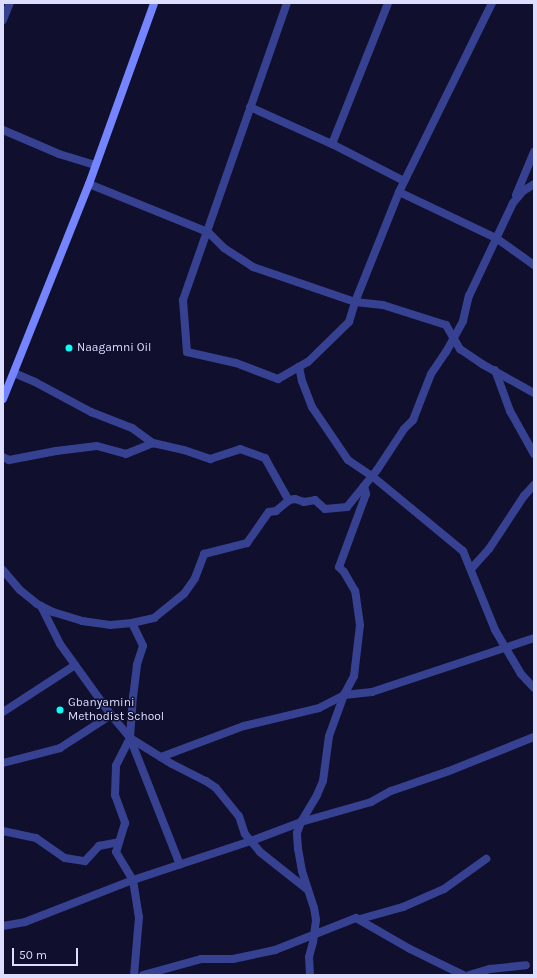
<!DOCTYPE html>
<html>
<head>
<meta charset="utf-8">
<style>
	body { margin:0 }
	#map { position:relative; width:537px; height:978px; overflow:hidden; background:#100f2e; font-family:Karla,sans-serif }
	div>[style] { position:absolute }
	.street>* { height:8px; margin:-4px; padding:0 4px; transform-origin:4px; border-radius:4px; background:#374191 }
	.secondary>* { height:8px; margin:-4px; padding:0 4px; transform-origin:4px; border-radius:4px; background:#7485ff }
	.dots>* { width:11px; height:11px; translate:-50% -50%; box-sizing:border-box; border:2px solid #100f2e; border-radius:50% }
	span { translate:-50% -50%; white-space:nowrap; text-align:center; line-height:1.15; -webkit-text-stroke:3px #100f2e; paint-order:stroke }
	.poi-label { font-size:12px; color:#dddeff }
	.left { translate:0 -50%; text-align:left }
	.frame { position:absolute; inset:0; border:4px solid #dddeff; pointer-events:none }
	.scale { position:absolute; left:12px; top:948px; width:66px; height:18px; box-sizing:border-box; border:2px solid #dddeff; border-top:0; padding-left:5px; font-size:12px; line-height:14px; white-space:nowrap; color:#dddeff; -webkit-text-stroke:3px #100f2e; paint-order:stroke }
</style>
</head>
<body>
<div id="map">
	<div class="street">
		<i style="left:287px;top:3px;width:315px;rotate:109.3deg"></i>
		<i style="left:183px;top:300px;width:52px;rotate:85.6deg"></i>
		<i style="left:187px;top:352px;width:50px;rotate:12.7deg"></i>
		<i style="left:236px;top:363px;width:45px;rotate:20.9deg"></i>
		<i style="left:278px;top:379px;width:34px;rotate:-30deg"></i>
		<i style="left:308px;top:362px;width:57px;rotate:-44.3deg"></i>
		<i style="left:349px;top:322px;width:21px;rotate:-73deg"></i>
		<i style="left:355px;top:302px;width:118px;rotate:-68.2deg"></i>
		<i style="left:399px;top:192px;width:211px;rotate:-63.8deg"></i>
		<i style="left:3px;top:20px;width:18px;rotate:-68deg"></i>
		<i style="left:250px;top:107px;width:90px;rotate:24.3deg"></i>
		<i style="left:332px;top:144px;width:81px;rotate:27.2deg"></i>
		<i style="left:3px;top:130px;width:61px;rotate:23.2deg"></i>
		<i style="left:59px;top:154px;width:38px;rotate:17deg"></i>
		<i style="left:332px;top:144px;width:152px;rotate:-68.3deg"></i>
		<i style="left:89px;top:184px;width:128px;rotate:22deg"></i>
		<i style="left:208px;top:232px;width:23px;rotate:45deg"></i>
		<i style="left:224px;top:248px;width:35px;rotate:33deg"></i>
		<i style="left:253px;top:267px;width:108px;rotate:18.9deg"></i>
		<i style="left:355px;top:302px;width:28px;rotate:6deg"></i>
		<i style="left:383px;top:305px;width:66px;rotate:17.6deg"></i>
		<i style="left:446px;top:325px;width:28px;rotate:60deg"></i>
		<i style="left:460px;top:349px;width:27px;rotate:34deg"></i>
		<i style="left:482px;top:364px;width:60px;rotate:29.1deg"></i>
		<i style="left:399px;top:192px;width:107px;rotate:25.4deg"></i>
		<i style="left:496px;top:238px;width:47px;rotate:35.4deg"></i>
		<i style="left:516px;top:195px;width:47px;rotate:-67.3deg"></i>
		<i style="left:299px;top:367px;width:14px;rotate:78deg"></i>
		<i style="left:302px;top:381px;width:28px;rotate:69deg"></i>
		<i style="left:312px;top:407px;width:64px;rotate:55.8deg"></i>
		<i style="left:348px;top:460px;width:29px;rotate:34deg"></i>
		<i style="left:372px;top:476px;width:118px;rotate:39.5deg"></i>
		<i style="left:463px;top:551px;width:85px;rotate:67.9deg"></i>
		<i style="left:495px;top:630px;width:51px;rotate:59.4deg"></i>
		<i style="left:521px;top:674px;width:19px;rotate:47deg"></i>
		<i style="left:495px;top:370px;width:44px;rotate:69.9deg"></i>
		<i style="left:510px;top:411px;width:49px;rotate:60.8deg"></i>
		<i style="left:14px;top:373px;width:23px;rotate:23deg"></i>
		<i style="left:35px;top:382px;width:64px;rotate:28.2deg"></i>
		<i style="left:91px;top:412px;width:44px;rotate:21.3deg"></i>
		<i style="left:132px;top:428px;width:26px;rotate:36deg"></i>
		<i style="left:153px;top:443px;width:32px;rotate:13deg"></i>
		<i style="left:184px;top:450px;width:28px;rotate:19deg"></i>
		<i style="left:210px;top:459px;width:32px;rotate:-18deg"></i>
		<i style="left:240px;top:449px;width:27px;rotate:20deg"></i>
		<i style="left:265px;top:458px;width:49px;rotate:60.8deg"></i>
		<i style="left:3px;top:457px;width:7px;rotate:27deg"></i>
		<i style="left:9px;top:460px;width:48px;rotate:-10.8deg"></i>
		<i style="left:56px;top:451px;width:41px;rotate:-7deg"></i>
		<i style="left:97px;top:446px;width:30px;rotate:15deg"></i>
		<i style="left:126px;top:454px;width:29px;rotate:-22deg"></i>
		<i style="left:471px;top:569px;width:27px;rotate:-48deg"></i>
		<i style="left:489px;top:549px;width:64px;rotate:-56.6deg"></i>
		<i style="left:524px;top:496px;width:15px;rotate:-48deg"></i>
		<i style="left:3px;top:570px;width:26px;rotate:50deg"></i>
		<i style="left:20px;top:590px;width:22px;rotate:39deg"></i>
		<i style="left:37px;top:604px;width:18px;rotate:27deg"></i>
		<i style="left:53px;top:612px;width:30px;rotate:17deg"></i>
		<i style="left:82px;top:621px;width:28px;rotate:8deg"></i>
		<i style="left:110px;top:625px;width:22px;rotate:-5deg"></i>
		<i style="left:132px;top:623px;width:25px;rotate:64deg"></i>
		<i style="left:143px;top:646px;width:20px;rotate:108deg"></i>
		<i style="left:137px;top:665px;width:31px;rotate:97deg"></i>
		<i style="left:133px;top:696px;width:42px;rotate:94.1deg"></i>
		<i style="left:130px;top:738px;width:31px;rotate:117deg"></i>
		<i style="left:116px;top:766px;width:29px;rotate:92deg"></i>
		<i style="left:115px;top:795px;width:30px;rotate:70deg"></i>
		<i style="left:125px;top:823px;width:30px;rotate:107deg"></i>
		<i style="left:116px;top:852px;width:33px;rotate:59deg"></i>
		<i style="left:133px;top:880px;width:37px;rotate:81deg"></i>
		<i style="left:139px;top:917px;width:58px;rotate:94.9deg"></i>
		<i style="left:41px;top:606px;width:42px;rotate:63.4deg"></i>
		<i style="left:60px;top:644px;width:87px;rotate:54.3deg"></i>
		<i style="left:111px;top:715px;width:30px;rotate:50deg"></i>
		<i style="left:130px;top:738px;width:49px;rotate:31.8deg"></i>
		<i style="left:172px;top:764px;width:38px;rotate:27deg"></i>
		<i style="left:206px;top:781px;width:12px;rotate:35deg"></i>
		<i style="left:216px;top:788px;width:36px;rotate:51deg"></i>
		<i style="left:239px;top:816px;width:19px;rotate:72deg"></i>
		<i style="left:245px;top:834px;width:23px;rotate:50deg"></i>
		<i style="left:260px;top:852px;width:61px;rotate:38.4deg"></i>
		<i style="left:132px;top:623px;width:23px;rotate:-13deg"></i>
		<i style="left:154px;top:618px;width:38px;rotate:-39deg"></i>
		<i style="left:184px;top:594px;width:19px;rotate:-55deg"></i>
		<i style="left:195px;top:578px;width:26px;rotate:-69deg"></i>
		<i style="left:204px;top:554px;width:44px;rotate:-14.3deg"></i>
		<i style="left:247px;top:543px;width:38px;rotate:-55deg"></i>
		<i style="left:269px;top:512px;width:7px;rotate:-8deg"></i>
		<i style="left:276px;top:511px;width:17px;rotate:-40deg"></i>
		<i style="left:289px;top:500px;width:6px;rotate:-9deg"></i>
		<i style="left:295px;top:499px;width:9px;rotate:18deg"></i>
		<i style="left:304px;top:502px;width:11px;rotate:-10deg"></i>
		<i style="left:315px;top:500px;width:13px;rotate:42deg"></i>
		<i style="left:325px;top:509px;width:22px;rotate:-5deg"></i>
		<i style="left:347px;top:507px;width:48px;rotate:-51deg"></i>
		<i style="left:377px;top:470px;width:49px;rotate:-56.6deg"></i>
		<i style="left:404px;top:429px;width:13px;rotate:-45deg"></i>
		<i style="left:413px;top:420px;width:49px;rotate:-68.6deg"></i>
		<i style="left:431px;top:374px;width:27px;rotate:-56deg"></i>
		<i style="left:446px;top:352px;width:35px;rotate:-61deg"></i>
		<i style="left:463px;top:321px;width:26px;rotate:-77deg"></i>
		<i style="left:469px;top:296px;width:103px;rotate:-64.7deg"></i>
		<i style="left:513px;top:203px;width:16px;rotate:-50deg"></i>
		<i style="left:523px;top:191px;width:13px;rotate:-32deg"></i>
		<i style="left:3px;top:712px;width:86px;rotate:-33.1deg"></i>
		<i style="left:130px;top:738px;width:136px;rotate:68.5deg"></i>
		<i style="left:161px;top:757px;width:89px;rotate:-20.5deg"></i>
		<i style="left:244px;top:726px;width:77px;rotate:-13.5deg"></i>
		<i style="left:319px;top:708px;width:28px;rotate:-27deg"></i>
		<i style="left:344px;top:695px;width:28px;rotate:-6deg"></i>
		<i style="left:372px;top:692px;width:171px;rotate:-18.4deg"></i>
		<i style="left:3px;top:763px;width:59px;rotate:-14.7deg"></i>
		<i style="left:60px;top:748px;width:61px;rotate:-32.9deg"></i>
		<i style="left:3px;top:831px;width:34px;rotate:12deg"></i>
		<i style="left:36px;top:838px;width:35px;rotate:35deg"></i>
		<i style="left:65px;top:858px;width:20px;rotate:9deg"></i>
		<i style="left:85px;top:861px;width:21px;rotate:-47deg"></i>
		<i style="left:99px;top:846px;width:20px;rotate:-11deg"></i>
		<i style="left:360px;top:919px;width:45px;rotate:-15.6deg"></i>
		<i style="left:403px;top:907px;width:45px;rotate:-23.7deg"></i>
		<i style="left:444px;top:889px;width:52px;rotate:-35.5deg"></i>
		<i style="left:3px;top:926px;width:22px;rotate:-10deg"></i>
		<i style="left:25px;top:922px;width:116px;rotate:-21.3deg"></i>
		<i style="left:133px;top:880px;width:124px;rotate:-18.3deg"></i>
		<i style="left:251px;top:841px;width:53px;rotate:-20.8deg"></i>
		<i style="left:301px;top:822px;width:73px;rotate:-15.9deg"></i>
		<i style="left:371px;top:802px;width:23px;rotate:-29deg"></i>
		<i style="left:391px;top:791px;width:61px;rotate:-19deg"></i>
		<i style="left:449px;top:771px;width:92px;rotate:-21.8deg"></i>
		<i style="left:143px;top:975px;width:60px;rotate:-15.4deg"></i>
		<i style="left:201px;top:959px;width:32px"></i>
		<i style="left:233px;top:959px;width:43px;rotate:-12.1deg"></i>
		<i style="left:275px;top:950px;width:87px;rotate:-21.6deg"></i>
		<i style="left:356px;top:918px;width:62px;rotate:29.9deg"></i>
		<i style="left:410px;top:949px;width:59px;rotate:26.1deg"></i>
		<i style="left:310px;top:975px;width:18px;rotate:-93deg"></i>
		<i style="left:309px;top:957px;width:16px;rotate:-75deg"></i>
		<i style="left:313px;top:942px;width:22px;rotate:-82deg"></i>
		<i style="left:316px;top:920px;width:12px;rotate:-99deg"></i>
		<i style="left:314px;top:908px;width:39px;rotate:-108deg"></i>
		<i style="left:302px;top:871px;width:22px;rotate:-100deg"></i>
		<i style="left:298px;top:849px;width:16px;rotate:-94deg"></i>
		<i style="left:297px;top:833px;width:12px;rotate:-70deg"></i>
		<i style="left:301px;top:822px;width:31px;rotate:-59deg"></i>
		<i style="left:317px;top:795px;width:15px;rotate:-67deg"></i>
		<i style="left:323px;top:781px;width:45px;rotate:-82.4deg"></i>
		<i style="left:329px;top:736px;width:44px;rotate:-69.9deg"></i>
		<i style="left:344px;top:695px;width:21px;rotate:-62deg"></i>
		<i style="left:354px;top:676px;width:51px;rotate:-83.3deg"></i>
		<i style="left:360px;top:625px;width:34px;rotate:-98deg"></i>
		<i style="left:355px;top:591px;width:22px;rotate:-120deg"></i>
		<i style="left:344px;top:572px;width:7px;rotate:-135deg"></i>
		<i style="left:339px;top:567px;width:78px;rotate:-69.7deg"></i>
		<i style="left:366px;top:494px;width:8px;rotate:-104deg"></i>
		<i style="left:469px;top:975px;width:22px;rotate:-16deg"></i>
		<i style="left:490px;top:969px;width:36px;rotate:-6deg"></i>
	</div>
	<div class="secondary">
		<i style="left:3px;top:399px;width:232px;rotate:-68.2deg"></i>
		<i style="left:89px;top:184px;width:192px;rotate:-70.2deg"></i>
	</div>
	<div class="dots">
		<i style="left:69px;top:348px;background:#09fff3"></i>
		<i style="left:60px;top:710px;background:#09fff3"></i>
	</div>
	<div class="poi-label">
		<span class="left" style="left:77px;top:348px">Naagamni Oil</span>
		<span class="left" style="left:68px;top:710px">Gbanyamini<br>Methodist School</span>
	</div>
	<div class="frame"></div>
	<div class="scale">50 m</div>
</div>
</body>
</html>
